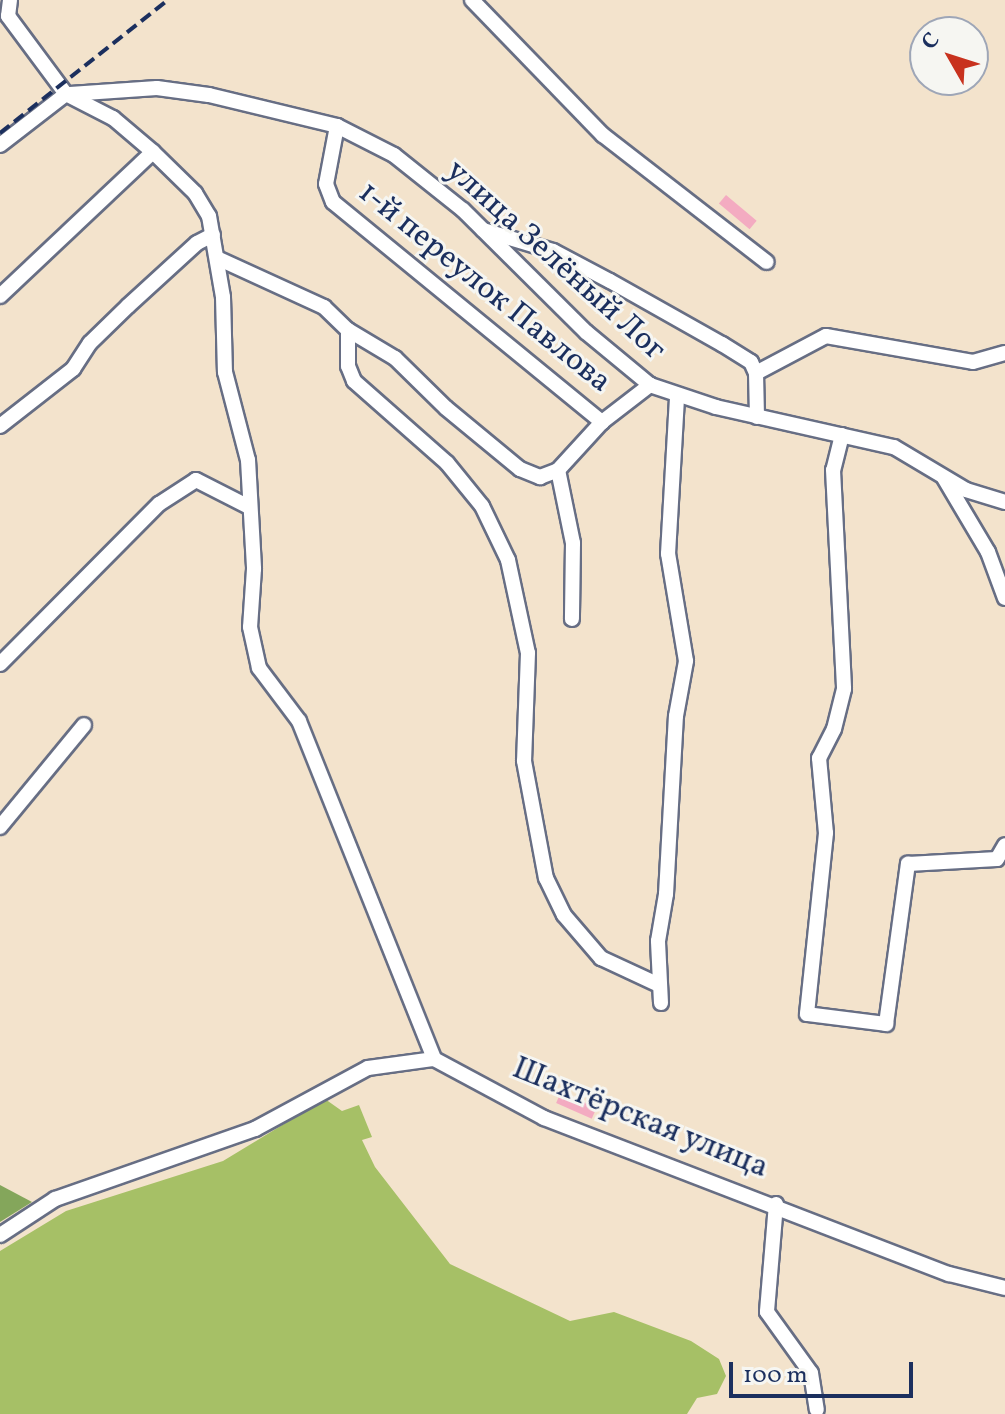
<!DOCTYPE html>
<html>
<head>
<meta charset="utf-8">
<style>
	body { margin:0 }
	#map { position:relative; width:1005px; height:1414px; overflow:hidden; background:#f3e3cc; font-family:Vollkorn,serif }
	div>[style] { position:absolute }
	.green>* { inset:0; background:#a6c066 }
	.forest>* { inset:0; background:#84a65b }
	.building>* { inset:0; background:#f3abc1; transform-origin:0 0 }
	.roads { filter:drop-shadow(2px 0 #676e84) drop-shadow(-2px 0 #676e84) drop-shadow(0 2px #676e84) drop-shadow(0 -2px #676e84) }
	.minor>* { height:14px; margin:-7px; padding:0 7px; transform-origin:7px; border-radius:7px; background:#fff }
	.rail>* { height:4px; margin-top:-2px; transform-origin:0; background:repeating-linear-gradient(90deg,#1b2f5e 0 12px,transparent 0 18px) }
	span { translate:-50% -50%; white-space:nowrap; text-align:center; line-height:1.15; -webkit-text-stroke:6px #f6f6f2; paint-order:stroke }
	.street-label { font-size:32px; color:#1b2f5e }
	.north { position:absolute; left:909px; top:16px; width:80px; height:80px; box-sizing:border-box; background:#f6f6f2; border:2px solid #9ea6b7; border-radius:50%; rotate:309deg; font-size:22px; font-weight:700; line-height:32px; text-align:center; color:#1b2f5e }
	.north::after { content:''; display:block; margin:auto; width:28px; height:36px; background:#c8321e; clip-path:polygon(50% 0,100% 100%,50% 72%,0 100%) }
	.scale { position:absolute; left:729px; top:1362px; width:184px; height:36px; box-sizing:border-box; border:4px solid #1b2f5e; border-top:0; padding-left:10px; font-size:24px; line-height:28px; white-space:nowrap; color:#1b2f5e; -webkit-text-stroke:6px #f6f6f2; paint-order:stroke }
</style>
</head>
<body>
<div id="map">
	<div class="green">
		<i style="clip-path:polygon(325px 1099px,342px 1111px,359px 1105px,372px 1137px,362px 1140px,375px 1167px,450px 1264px,570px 1321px,614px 1312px,691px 1341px,719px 1359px,726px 1376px,717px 1394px,697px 1398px,687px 1414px,0 1414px,0 1251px,66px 1211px,223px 1161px)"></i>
	</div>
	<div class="forest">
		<i style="clip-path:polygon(0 1185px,32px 1202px,0 1222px)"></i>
	</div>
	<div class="building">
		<i style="left:726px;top:195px;width:40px;height:11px;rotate:40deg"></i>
		<i style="left:561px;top:1092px;width:39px;height:12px;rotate:24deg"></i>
	</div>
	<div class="roads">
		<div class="minor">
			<i style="left:10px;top:0;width:16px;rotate:97deg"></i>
			<i style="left:8px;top:16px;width:97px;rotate:53.4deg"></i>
			<i style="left:472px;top:0;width:188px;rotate:45.9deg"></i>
			<i style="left:603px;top:135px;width:207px;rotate:37.8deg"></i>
			<i style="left:66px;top:94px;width:53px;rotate:27.1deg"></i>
			<i style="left:113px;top:118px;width:52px;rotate:40.4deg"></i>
			<i style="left:153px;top:152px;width:59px;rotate:44.3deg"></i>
			<i style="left:195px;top:193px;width:27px;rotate:59deg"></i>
			<i style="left:209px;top:216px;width:82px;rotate:80.2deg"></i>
			<i style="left:223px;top:297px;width:75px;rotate:88.5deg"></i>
			<i style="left:225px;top:372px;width:91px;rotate:75.4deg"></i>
			<i style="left:248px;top:460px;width:109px;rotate:86.8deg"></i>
			<i style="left:254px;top:569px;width:58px;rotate:93.9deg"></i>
			<i style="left:250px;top:627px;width:42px;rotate:77.6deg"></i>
			<i style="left:259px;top:668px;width:66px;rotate:53deg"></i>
			<i style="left:299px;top:721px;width:364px;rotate:68.2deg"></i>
			<i style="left:434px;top:1059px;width:125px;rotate:28.2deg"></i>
			<i style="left:544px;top:1118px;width:434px;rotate:21.1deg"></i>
			<i style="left:949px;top:1274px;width:58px;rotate:14deg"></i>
			<i style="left:70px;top:94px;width:87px;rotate:-3.9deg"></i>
			<i style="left:157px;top:88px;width:52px;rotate:7.7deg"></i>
			<i style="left:209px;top:95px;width:132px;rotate:13.6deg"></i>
			<i style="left:337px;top:126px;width:64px;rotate:27deg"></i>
			<i style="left:394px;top:155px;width:88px;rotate:38.6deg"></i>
			<i style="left:463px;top:210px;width:173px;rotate:44.8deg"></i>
			<i style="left:586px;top:332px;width:83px;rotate:39.6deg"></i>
			<i style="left:650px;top:385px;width:70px;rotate:18.4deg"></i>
			<i style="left:716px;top:407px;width:182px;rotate:12.7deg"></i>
			<i style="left:894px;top:447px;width:84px;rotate:30.8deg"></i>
			<i style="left:966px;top:490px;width:41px;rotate:17.1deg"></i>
			<i style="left:337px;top:126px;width:59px;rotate:100.7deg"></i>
			<i style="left:326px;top:184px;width:19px;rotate:69deg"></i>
			<i style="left:333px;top:202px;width:348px;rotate:39.3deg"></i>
			<i style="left:602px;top:422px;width:65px;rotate:132.5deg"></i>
			<i style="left:558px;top:470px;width:75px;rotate:78.4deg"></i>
			<i style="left:573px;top:543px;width:76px;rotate:90.8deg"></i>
			<i style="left:0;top:145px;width:83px;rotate:-37.7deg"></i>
			<i style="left:483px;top:230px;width:73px;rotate:16.7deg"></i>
			<i style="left:553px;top:251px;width:64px;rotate:27.8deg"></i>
			<i style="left:610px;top:281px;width:129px;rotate:29.4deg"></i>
			<i style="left:722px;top:344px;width:34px;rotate:32deg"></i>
			<i style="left:751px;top:362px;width:12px;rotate:66deg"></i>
			<i style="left:217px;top:258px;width:118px;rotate:24.6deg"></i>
			<i style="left:324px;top:307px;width:33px;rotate:44deg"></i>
			<i style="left:348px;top:330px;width:55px;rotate:30.8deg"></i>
			<i style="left:395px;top:358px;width:71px;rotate:44.4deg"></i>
			<i style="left:446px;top:408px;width:96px;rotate:39.5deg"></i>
			<i style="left:520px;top:469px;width:22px;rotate:22deg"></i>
			<i style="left:540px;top:477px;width:19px;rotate:-21deg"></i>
			<i style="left:0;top:296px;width:210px;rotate:-43.3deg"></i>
			<i style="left:348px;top:330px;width:36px;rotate:90deg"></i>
			<i style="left:348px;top:366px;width:16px;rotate:68deg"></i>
			<i style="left:354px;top:381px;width:124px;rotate:41.4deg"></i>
			<i style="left:447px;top:463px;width:55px;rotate:50.9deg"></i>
			<i style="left:482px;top:506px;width:60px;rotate:64.3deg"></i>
			<i style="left:508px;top:560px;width:95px;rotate:77.9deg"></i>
			<i style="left:528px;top:653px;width:108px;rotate:92.1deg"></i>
			<i style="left:524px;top:761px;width:119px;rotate:79.4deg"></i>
			<i style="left:546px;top:878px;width:41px;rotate:64.1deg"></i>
			<i style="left:564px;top:915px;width:57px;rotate:49.3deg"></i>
			<i style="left:601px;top:958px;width:62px;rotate:24.9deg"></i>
			<i style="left:757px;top:417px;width:44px;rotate:-91.3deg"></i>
			<i style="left:756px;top:373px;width:79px;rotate:-27.9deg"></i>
			<i style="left:826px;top:336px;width:149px;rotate:10deg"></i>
			<i style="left:973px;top:362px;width:33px;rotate:-16deg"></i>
			<i style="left:602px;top:422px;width:61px;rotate:-37.6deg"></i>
			<i style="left:0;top:426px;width:93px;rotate:-38deg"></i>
			<i style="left:73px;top:369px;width:31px;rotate:-57deg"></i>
			<i style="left:90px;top:343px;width:53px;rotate:-44.2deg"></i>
			<i style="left:128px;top:306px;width:93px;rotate:-42.4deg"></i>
			<i style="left:197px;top:243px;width:18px;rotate:-27deg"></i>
			<i style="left:842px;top:435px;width:36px;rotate:104deg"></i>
			<i style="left:833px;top:470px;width:219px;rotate:87.1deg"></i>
			<i style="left:844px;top:689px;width:41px;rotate:104deg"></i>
			<i style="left:834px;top:729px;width:33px;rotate:117deg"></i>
			<i style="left:819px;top:758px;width:75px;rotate:84.7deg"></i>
			<i style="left:826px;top:833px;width:182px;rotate:96deg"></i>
			<i style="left:807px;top:1014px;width:80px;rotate:7.2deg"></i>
			<i style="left:886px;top:1024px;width:162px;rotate:-82.2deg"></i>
			<i style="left:908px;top:864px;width:89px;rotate:-3.2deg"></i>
			<i style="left:997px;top:859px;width:16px;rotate:-60deg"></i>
			<i style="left:944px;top:478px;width:86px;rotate:59.3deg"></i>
			<i style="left:988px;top:552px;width:49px;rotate:69.7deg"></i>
			<i style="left:0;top:664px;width:226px;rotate:-45.2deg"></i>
			<i style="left:159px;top:504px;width:44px;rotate:-33deg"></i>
			<i style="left:196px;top:480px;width:59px;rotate:27deg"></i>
			<i style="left:0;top:827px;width:132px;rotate:-50.5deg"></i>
			<i style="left:661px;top:1003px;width:62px;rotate:-92.8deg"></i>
			<i style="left:658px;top:941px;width:48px;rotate:-80.3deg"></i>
			<i style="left:666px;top:894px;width:178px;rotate:-86.8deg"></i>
			<i style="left:676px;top:716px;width:56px;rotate:-79.7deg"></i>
			<i style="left:686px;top:661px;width:109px;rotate:-99.5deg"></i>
			<i style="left:668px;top:554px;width:158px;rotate:-86.7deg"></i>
			<i style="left:776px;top:1204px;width:108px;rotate:94.8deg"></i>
			<i style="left:767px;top:1312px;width:75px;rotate:54.2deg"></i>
			<i style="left:811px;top:1373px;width:37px;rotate:81deg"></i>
			<i style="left:0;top:1235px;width:66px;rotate:-33.2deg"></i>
			<i style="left:55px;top:1199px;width:212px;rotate:-19.3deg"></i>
			<i style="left:255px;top:1129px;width:128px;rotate:-28.4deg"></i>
			<i style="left:368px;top:1068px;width:67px;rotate:-7.8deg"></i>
		</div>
	</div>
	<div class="rail">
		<i style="left:0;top:133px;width:214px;rotate:-38.4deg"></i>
	</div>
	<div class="street-label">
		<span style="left:555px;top:261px;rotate:42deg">улица Зелёный Лог</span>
		<span style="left:484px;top:288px;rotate:39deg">1-й переулок Павлова</span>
		<span style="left:640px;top:1119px;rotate:22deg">Шахтёрская улица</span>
	</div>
	<div class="north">С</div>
	<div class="scale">100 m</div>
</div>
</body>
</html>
